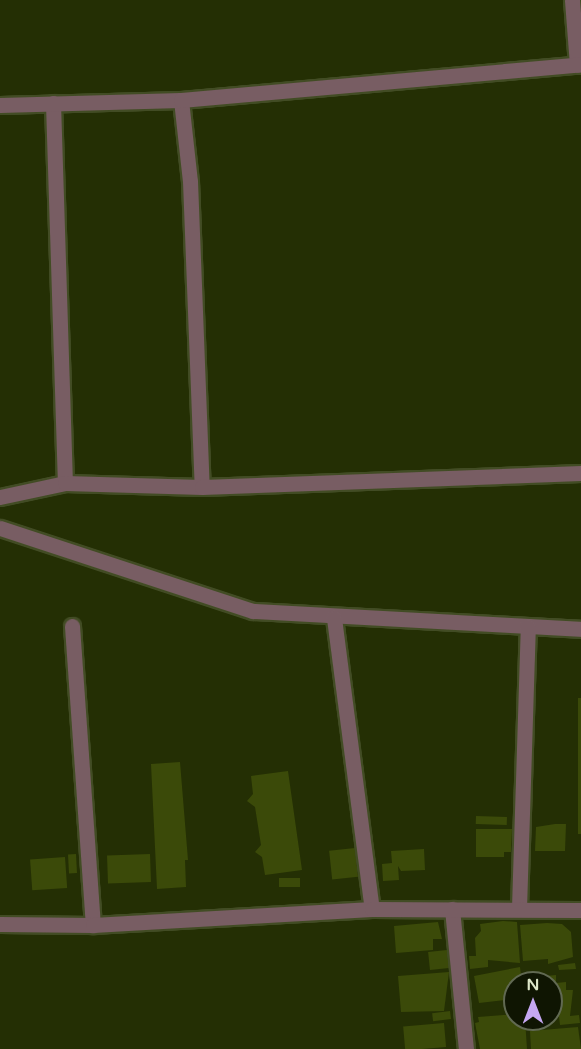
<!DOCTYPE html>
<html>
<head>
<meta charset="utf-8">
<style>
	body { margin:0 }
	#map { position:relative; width:581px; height:1049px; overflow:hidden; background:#242f04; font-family:"Varela Round",sans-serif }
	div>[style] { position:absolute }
	.building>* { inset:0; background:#3b4a09; transform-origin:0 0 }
	.roads { filter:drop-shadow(2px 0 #424c24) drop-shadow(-2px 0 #424c24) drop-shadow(0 2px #424c24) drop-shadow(0 -2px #424c24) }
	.street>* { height:15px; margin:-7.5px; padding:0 7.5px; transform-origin:7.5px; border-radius:7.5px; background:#785d63 }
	span { translate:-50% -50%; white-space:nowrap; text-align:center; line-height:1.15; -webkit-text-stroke:4.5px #0f1502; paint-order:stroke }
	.north { position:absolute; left:503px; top:971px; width:60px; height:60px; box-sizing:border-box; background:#0f1502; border:2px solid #616952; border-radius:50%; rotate:0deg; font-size:16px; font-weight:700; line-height:24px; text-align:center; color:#dde7c9 }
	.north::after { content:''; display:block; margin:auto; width:21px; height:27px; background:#c5a7f1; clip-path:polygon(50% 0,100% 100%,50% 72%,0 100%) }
</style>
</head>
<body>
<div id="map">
	<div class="building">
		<i style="left:578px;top:698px;width:3px;height:136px"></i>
		<i style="clip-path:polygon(180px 762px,188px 860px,185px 860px,186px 887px,157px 889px,151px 764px)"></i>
		<i style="clip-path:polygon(288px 771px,302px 870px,265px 875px,262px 857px,255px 852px,261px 845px,255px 807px,247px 801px,253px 794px,251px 776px)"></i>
		<i style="left:476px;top:816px;width:31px;height:8px;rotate:2deg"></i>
		<i style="clip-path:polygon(555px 824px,566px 824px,565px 851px,535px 851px,536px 827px)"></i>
		<i style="clip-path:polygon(476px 829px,512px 829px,511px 852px,504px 852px,504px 857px,476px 857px)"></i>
		<i style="left:355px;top:848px;width:29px;height:26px;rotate:84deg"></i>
		<i style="clip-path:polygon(424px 849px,425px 870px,401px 871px,398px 866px,399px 880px,383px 881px,382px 864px,392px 863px,391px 851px)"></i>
		<i style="left:76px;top:854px;width:19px;height:8px;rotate:87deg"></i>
		<i style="left:150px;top:854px;width:28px;height:43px;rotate:88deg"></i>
		<i style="left:65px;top:857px;width:31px;height:35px;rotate:86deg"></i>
		<i style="left:279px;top:878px;width:21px;height:9px"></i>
		<i style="clip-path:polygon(503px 921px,517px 922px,520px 963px,488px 960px,488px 967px,470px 969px,469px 956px,476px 956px,475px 938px,481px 931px,480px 924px)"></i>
		<i style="clip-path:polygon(438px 922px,442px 939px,433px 939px,433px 950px,396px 953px,394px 926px)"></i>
		<i style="clip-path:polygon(547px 923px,562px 924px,571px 932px,573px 957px,548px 964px,548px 959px,523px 961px,520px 925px)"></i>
		<i style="left:447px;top:950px;width:18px;height:19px;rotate:84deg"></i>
		<i style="clip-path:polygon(575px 963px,576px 969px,559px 970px,558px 965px)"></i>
		<i style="clip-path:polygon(520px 967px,522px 983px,515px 983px,515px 1003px,505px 1005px,505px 1000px,479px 1003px,474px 976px)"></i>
		<i style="clip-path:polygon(449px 972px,444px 1011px,401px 1012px,398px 976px)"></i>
		<i style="clip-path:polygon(556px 975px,556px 983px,566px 982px,566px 990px,573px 990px,570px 1016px,579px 1015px,580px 1023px,560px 1025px,559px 1017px,551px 1016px,551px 983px,525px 983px,524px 978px)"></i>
		<i style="left:450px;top:1011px;width:8px;height:18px;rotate:83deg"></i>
		<i style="clip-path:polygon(515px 1014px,515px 1019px,525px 1019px,527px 1049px,480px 1049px,475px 1023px,479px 1022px,478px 1017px)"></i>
		<i style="left:444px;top:1023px;width:24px;height:41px;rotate:85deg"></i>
		<i style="clip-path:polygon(578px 1027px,581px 1049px,531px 1049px,530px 1031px)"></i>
	</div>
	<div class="roads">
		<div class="street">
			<i style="left:572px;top:0;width:65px;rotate:85.6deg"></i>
			<i style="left:181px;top:100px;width:81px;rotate:83.7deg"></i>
			<i style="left:190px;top:181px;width:306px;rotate:87.8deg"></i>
			<i style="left:53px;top:103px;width:380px;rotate:88.2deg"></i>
			<i style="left:0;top:105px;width:181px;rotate:-1.6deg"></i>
			<i style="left:181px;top:100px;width:402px;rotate:-5.1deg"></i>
			<i style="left:0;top:497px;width:66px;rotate:-12.2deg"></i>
			<i style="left:65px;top:483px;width:137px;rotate:1.7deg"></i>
			<i style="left:202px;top:487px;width:379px;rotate:-2.1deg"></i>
			<i style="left:0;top:528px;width:266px;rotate:18.2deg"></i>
			<i style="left:253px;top:611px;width:328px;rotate:3.1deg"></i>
			<i style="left:334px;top:618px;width:293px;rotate:82.6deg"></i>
			<i style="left:72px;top:626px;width:300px;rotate:86deg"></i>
			<i style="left:519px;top:908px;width:282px;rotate:-88.2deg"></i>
			<i style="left:452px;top:909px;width:141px;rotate:84.3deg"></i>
			<i style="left:0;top:924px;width:93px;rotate:0.6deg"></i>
			<i style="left:93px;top:925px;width:279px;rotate:-3.3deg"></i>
			<i style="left:372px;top:909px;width:209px;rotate:0.3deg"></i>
		</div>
	</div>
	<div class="north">N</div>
</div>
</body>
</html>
